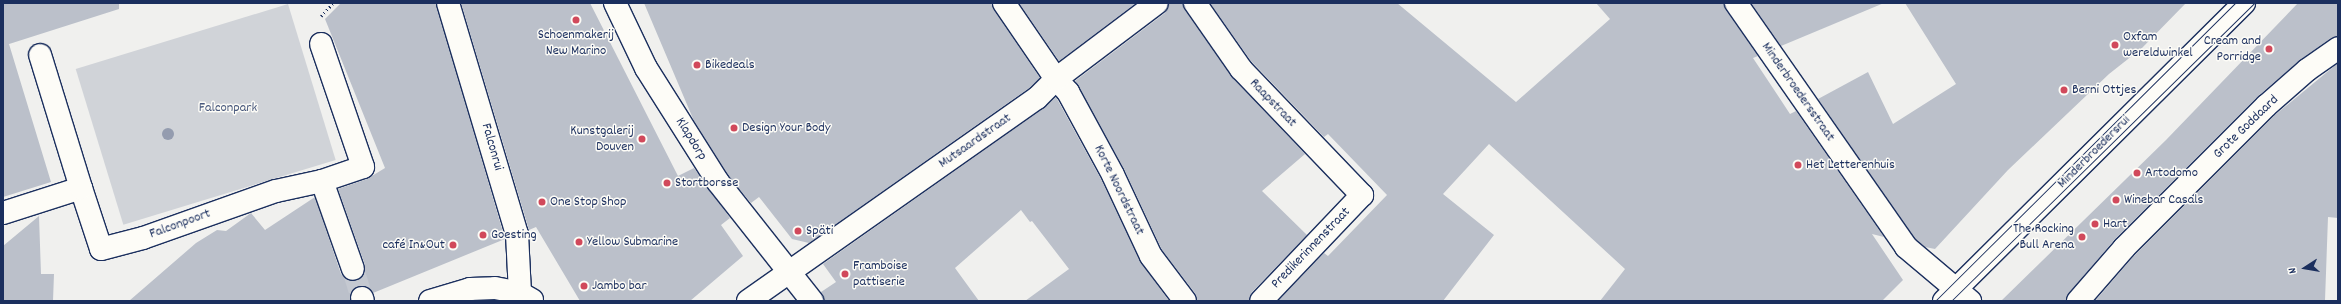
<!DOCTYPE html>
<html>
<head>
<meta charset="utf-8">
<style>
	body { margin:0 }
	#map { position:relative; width:2341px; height:304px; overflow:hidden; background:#f0f0ee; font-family:Dekko,sans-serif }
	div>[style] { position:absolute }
	.green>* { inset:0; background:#d0d3d8; transform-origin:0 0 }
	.building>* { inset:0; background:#bbc0ca }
	.minor-tunnel>* { height:22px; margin-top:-11px; transform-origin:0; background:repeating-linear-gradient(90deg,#c5c9d1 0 22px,transparent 0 33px) }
	.path>* { height:2.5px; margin-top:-1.25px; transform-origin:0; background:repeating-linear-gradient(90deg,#1b2f5e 0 1px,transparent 0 4px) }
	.roads { filter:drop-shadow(1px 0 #1b2f5e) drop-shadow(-1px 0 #1b2f5e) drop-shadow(0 1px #1b2f5e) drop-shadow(0 -1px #1b2f5e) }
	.minor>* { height:22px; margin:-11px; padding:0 11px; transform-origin:11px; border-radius:11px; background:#fdfcf7 }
	.tram>* { height:1px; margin:-0.5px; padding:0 0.5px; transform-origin:0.5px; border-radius:0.5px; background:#1b2f5e }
	.trees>* { width:12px; height:12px; margin:-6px; border-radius:50%; background:#949caf }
	.dots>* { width:11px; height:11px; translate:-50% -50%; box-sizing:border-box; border:2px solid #fdfcf7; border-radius:50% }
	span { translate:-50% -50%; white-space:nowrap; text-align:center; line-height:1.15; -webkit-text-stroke:3px #fdfcf7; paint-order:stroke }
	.poi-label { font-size:14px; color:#1b2f5e }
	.left { translate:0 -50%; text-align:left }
	.right { translate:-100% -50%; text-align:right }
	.street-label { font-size:14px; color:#1b2f5e }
	.park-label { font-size:14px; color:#48587c }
	.frame { position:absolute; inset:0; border:4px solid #1b2f5e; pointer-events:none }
	.north { position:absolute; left:2285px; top:248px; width:40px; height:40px; -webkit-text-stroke:3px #fdfcf7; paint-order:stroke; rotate:258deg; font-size:11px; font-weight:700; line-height:16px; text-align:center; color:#1b2f5e }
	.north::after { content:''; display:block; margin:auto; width:14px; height:18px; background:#1b2f5e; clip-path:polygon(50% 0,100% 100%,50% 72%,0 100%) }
</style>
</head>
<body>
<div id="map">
	<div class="green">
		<i style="left:288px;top:4px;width:163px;height:222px;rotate:73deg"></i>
	</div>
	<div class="building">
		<i style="clip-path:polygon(3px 3px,119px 3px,119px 9px,6px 45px,9px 44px,51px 182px,3px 197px)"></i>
		<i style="clip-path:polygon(341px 3px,436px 3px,505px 239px,373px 293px,365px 286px,358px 286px,352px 290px,350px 301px,129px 301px,196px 243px,217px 230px,226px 231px,251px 213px,265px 230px,315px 197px,341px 274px,351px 281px,363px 277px,365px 265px,338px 189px,367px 179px,385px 168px,325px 19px)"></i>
		<i style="clip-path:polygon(461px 3px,590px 3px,678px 176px,694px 168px,730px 218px,721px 225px,743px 256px,690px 301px,580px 301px,536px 227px,529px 230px)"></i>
		<i style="clip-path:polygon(644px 3px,992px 3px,994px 10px,1040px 78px,1029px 88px,809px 243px,792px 239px,759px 197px,751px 203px,728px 175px,694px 121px)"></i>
		<i style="clip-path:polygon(1019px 3px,1136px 3px,1059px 61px)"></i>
		<i style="clip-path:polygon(1169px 3px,1183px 3px,1185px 10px,1231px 76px,1305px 154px,1262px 191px,1307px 235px,1252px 292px,1249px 301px,1197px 301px,1195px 293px,1162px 250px,1124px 169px,1075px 81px,1165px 13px)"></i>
		<i style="clip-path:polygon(1210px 3px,1397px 3px,1516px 102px,1610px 19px,1596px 3px,1724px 3px,1726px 10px,1758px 56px,1753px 58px,1790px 114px,1796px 111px,1884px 237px,1872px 234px,1903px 280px,1882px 301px,1600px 301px,1625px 269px,1489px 144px,1443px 194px,1494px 235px,1443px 301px,1278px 301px,1324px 253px,1328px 256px,1387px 195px,1328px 134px,1324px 137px,1251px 61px)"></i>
		<i style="clip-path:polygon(1751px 3px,1884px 3px,1781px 46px)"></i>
		<i style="clip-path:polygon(1905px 3px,2186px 3px,2142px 48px,2109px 74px,2008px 170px,1935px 249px,1925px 247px,1915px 239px,1818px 99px,1868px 72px,1893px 124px,1956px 84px)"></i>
		<i style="clip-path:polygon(2298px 3px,2338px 3px,2338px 36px,2331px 38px,2300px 60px,2257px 97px,2115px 239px,2069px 293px,2066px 301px,2001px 301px,2166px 140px)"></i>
		<i style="clip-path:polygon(2338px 63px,2338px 218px,2328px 217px,2325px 301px,2095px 301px,2133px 257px,2275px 115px)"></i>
		<i style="clip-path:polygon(1056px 97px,1102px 181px,1140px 261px,1169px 301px,1025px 301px,1069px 269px,1032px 221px,1030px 222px,1021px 210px,955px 268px,979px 301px,824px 301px,821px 292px,836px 282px,823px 264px,1044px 108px)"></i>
		<i style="clip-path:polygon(39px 216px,41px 274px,54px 274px,53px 301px,3px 301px,3px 246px)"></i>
	</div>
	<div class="minor-tunnel">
		<i style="left:353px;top:269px;width:30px;rotate:73deg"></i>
	</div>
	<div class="path">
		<i style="left:321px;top:16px;width:18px;rotate:-47deg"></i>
	</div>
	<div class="roads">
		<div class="minor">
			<i style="left:448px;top:3px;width:241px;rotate:73.4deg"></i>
			<i style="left:517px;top:234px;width:59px;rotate:87.1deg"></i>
			<i style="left:615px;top:3px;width:72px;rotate:64.5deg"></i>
			<i style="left:646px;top:68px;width:135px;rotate:57.7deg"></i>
			<i style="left:718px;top:182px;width:152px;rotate:51.7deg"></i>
			<i style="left:1004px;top:3px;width:92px;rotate:55.6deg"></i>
			<i style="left:1056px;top:79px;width:18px;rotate:47deg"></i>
			<i style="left:1068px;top:92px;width:94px;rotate:61.5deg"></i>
			<i style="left:1113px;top:175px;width:89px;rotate:64.9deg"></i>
			<i style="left:1151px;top:256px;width:56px;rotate:52.9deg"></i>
			<i style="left:1195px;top:3px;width:80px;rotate:55.1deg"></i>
			<i style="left:1241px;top:69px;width:175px;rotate:46.2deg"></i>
			<i style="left:1362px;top:195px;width:146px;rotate:133.6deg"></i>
			<i style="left:1736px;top:3px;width:297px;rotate:55.1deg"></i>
			<i style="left:1906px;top:247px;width:84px;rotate:40.2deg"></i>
			<i style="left:321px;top:44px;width:130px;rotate:71.1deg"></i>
			<i style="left:363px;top:167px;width:43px;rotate:161.1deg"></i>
			<i style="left:81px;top:188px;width:64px;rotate:71.8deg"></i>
			<i style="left:101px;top:249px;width:43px;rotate:-14.7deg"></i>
			<i style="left:143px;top:238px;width:141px;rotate:-19.5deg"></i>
			<i style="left:276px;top:191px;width:47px;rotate:-12.3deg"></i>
			<i style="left:322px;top:181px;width:93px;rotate:70.6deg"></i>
			<i style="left:3px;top:213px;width:82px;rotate:-17.8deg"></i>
			<i style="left:81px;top:188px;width:139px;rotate:-107.1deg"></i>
			<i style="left:362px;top:298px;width:3px;rotate:72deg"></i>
			<i style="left:430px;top:301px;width:42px;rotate:-16.7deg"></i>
			<i style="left:470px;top:289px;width:25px;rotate:-2deg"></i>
			<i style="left:495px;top:288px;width:25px;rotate:11deg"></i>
			<i style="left:520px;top:293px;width:14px;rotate:30deg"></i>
			<i style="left:748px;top:301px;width:353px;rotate:-35.1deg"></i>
			<i style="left:1037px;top:98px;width:27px;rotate:-45deg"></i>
			<i style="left:1056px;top:79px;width:126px;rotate:-37deg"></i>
			<i style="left:1944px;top:301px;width:423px;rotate:-44.8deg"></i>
			<i style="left:2078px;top:301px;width:70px;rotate:-49deg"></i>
			<i style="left:2124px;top:248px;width:201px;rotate:-45deg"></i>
			<i style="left:2266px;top:106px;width:55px;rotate:-41.3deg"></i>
			<i style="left:2307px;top:70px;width:38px;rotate:-35deg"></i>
		</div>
	</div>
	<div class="tram">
		<i style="left:1935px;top:301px;width:423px;rotate:-44.8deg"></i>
		<i style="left:1951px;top:301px;width:425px;rotate:-44.5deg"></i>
	</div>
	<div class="trees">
		<i style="left:168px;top:134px"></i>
	</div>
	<div class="dots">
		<i style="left:576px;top:20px;background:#d1495b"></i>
		<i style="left:2115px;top:45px;background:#d1495b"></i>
		<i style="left:2269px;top:49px;background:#d1495b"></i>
		<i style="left:697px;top:65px;background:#d1495b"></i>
		<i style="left:2064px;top:90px;background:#d1495b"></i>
		<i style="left:734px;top:128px;background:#d1495b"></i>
		<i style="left:642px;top:139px;background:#d1495b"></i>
		<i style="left:1798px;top:165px;background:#d1495b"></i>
		<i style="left:2137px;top:173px;background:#d1495b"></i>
		<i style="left:667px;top:183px;background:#d1495b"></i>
		<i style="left:2116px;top:200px;background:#d1495b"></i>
		<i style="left:542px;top:202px;background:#d1495b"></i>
		<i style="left:2095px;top:224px;background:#d1495b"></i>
		<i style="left:798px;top:231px;background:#d1495b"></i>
		<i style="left:483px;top:235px;background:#d1495b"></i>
		<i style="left:2082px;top:237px;background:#d1495b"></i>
		<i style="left:579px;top:242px;background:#d1495b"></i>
		<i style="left:453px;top:245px;background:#d1495b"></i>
		<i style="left:845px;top:274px;background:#d1495b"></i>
		<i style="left:584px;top:286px;background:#d1495b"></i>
	</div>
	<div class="poi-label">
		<span style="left:576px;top:43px">Schoenmakerij<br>New Marino</span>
		<span class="left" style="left:2123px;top:45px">Oxfam<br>wereldwinkel</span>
		<span class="right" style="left:2261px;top:49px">Cream and<br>Porridge</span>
		<span class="left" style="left:705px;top:65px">Bikedeals</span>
		<span class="left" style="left:2072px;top:90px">Berni Ottjes</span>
		<span class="left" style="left:742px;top:128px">Design Your Body</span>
		<span class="right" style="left:634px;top:139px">Kunstgalerij<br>Douven</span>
		<span class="left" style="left:1806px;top:165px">Het Letterenhuis</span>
		<span class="left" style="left:2145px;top:173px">Artodomo</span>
		<span class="left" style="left:675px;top:183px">Stortborsse</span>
		<span class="left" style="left:2124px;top:200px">Winebar Casals</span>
		<span class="left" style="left:550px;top:202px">One Stop Shop</span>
		<span class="left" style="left:2103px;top:224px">Hart</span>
		<span class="right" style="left:2074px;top:237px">The Rocking<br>Bull Arena</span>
		<span class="left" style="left:806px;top:231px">Späti</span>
		<span class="left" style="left:491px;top:235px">Goesting</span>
		<span class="left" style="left:587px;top:242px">Yellow Submarine</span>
		<span class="right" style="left:445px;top:245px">café In&amp;Out</span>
		<span class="left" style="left:853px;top:274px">Framboise<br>pattiserie</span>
		<span class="left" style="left:592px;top:286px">Jambo bar</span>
	</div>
	<div class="street-label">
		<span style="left:1798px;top:92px;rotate:55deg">Minderbroedersstraat</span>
		<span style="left:1273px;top:103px;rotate:46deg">Raapstraat</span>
		<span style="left:2246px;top:127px;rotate:-44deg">Grote Goddaard</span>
		<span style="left:691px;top:139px;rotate:58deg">Klapdorp</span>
		<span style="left:975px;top:141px;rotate:-35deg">Mutsaardstraat</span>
		<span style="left:492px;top:147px;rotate:74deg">Falconrui</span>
		<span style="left:2094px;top:152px;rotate:-45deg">Minderbroedersrui</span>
		<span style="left:1119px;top:190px;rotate:64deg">Korte Noordstraat</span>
		<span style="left:180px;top:224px;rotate:-20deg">Falconpoort</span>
		<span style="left:1311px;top:248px;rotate:-46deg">Predikerinnenstraat</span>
	</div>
	<div class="park-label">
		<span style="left:228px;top:108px">Falconpark</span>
	</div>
	<div class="frame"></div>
	<div class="north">N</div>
</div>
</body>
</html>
